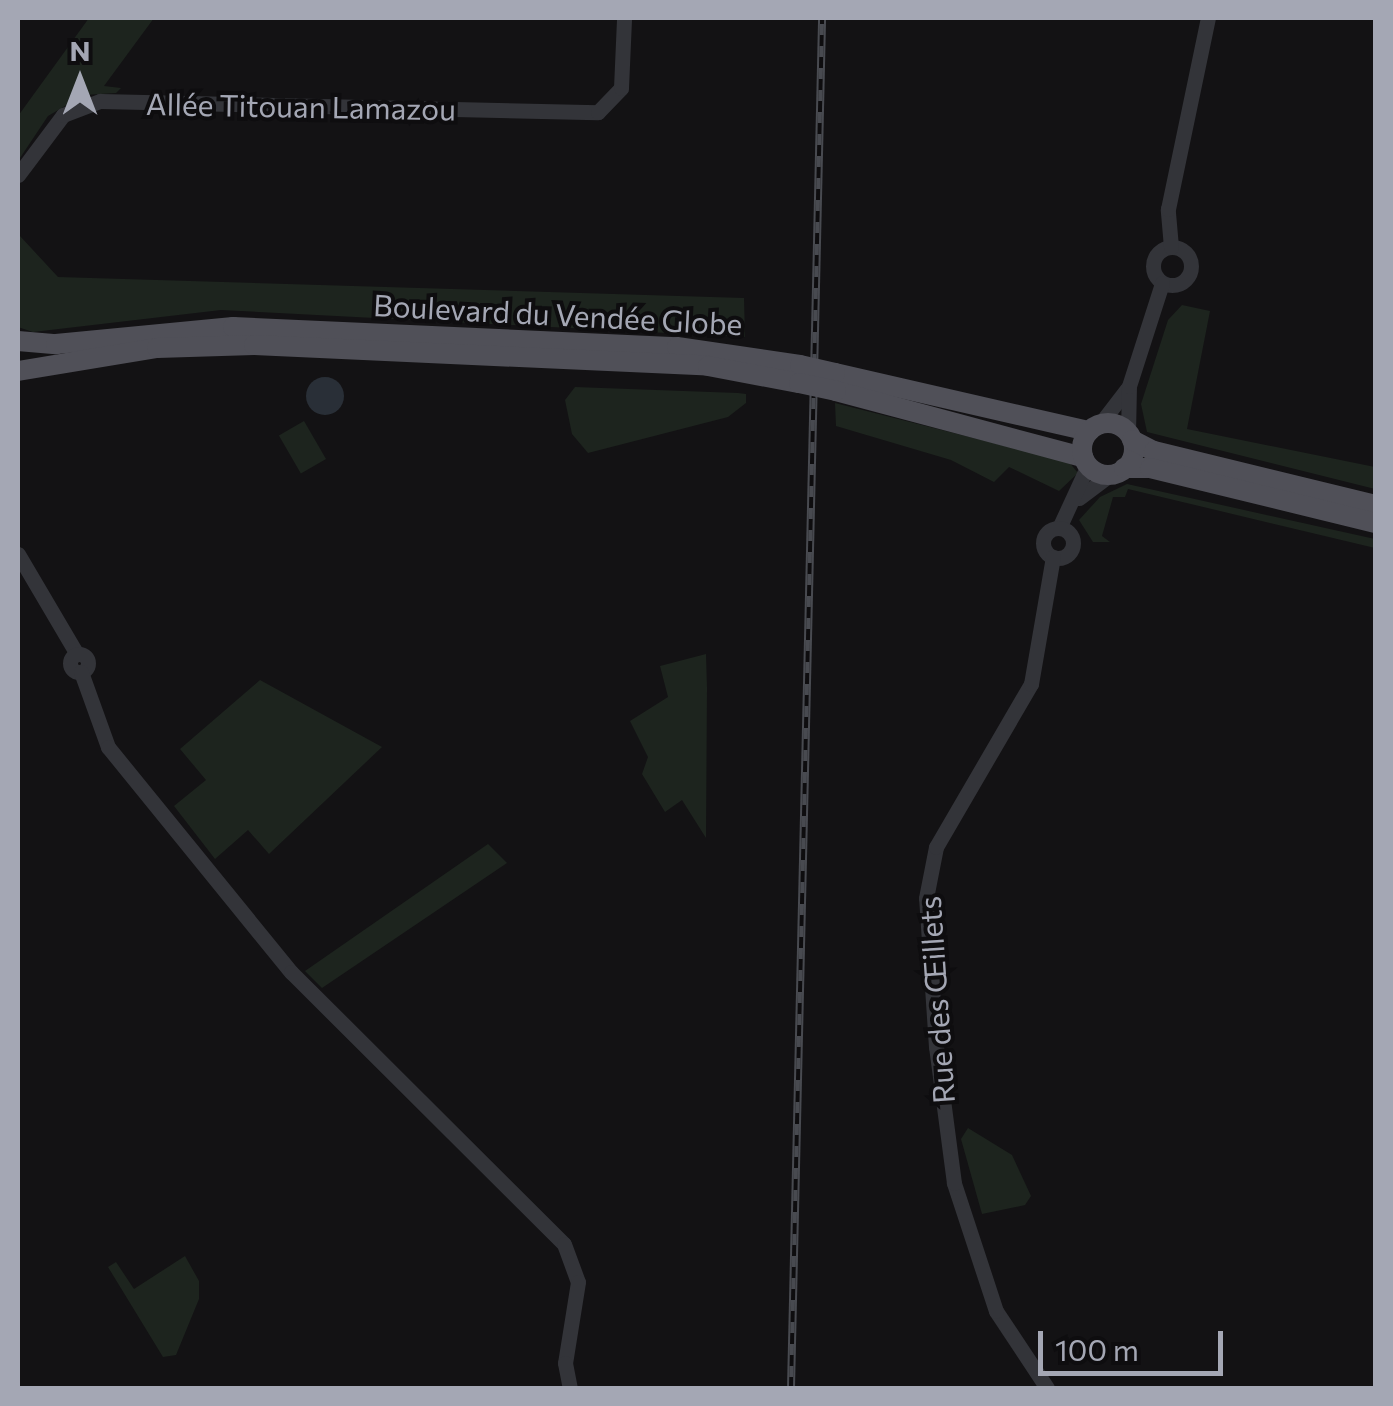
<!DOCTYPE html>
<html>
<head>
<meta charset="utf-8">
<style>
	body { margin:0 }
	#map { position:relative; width:1393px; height:1406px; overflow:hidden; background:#131214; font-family:Commissioner,sans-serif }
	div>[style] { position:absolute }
	.green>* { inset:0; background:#1d241e; transform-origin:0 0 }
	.water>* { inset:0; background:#292f37 }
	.round { border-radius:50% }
	.tertiary>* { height:15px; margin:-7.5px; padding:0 7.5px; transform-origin:7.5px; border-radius:7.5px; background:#333439 }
	.tertiary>.ring { margin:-7.5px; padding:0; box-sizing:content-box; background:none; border:15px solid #333439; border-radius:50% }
	.primary>* { height:20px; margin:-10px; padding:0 10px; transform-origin:10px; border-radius:10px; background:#505058 }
	.primary>.ring { margin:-10px; padding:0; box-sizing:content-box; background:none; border:20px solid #505058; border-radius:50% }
	.rail>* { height:8px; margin-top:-4px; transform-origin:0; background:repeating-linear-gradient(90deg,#0e0d0f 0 11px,#484a50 0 22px); box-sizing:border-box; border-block:2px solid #484a50 }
	.primary-bridge>* { height:20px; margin:-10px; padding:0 10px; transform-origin:10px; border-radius:10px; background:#505058 }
	span { translate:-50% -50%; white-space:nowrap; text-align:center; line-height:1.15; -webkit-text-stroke:8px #0e0d0f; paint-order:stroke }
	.street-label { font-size:30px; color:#a4a7b4 }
	.frame { position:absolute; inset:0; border:20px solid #a4a7b4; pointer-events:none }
	.north { position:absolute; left:30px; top:30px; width:100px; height:100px; -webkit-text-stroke:8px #0e0d0f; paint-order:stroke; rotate:0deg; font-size:28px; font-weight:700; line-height:40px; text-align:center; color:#a4a7b4 }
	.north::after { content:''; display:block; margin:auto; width:35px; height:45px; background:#a4a7b4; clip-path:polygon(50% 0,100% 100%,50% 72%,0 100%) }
	.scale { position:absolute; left:1038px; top:1331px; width:185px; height:45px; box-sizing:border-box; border:5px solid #a4a7b4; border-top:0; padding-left:12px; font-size:30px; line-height:35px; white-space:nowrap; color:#a4a7b4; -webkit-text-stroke:8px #0e0d0f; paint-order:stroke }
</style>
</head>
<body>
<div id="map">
	<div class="green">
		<i style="clip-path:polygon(89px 18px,154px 18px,104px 86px,121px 88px,116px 93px,84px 95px,48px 116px,18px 161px,18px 116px)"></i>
		<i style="clip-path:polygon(20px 236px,58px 277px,744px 298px,745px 337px,221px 310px,33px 332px,18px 327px)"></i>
		<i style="clip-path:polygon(1182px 305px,1210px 311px,1187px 429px,1375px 467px,1375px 489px,1147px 432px,1141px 404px,1168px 320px)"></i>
		<i style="clip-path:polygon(575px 387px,738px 393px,746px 394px,746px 403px,728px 417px,588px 453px,572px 434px,565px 400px)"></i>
		<i style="clip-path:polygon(835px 403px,1069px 462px,1078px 473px,1059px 491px,1009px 467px,994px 482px,951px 460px,836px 426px)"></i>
		<i style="left:304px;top:421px;width:44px;height:29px;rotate:60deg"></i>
		<i style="clip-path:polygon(1127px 484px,1375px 539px,1375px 548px,1128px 489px,1125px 497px,1113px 497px,1102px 536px,1110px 542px,1093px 542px,1079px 520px,1100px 497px)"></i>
		<i style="clip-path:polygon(706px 654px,707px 688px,706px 838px,682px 800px,665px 812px,642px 774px,648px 757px,630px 721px,668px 697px,660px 666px)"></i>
		<i style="clip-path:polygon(260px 680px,382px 747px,269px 854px,248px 830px,215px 859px,174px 806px,206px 780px,180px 749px)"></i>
		<i style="clip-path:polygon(488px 844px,507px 863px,322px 988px,305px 971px)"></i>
		<i style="clip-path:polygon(968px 1128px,1012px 1155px,1031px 1196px,1025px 1205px,982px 1214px,961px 1139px)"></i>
		<i style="clip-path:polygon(185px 1256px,199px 1281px,199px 1299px,176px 1355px,163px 1357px,108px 1267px,116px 1262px,134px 1289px)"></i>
	</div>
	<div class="water">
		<i class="round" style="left:306px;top:377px;width:38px;height:38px"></i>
	</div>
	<div class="tertiary">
		<i style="left:18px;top:175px;width:75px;rotate:-53.1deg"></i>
		<i style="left:63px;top:115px;width:40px;rotate:-21deg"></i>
		<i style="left:100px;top:101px;width:498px;rotate:1.3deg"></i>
		<i style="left:598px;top:112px;width:33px;rotate:-46deg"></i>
		<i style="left:621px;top:88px;width:70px;rotate:-87.5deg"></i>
		<i class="ring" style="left:1153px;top:247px;width:23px;height:23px"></i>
		<i style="left:1171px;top:247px;width:38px;rotate:-95deg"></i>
		<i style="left:1168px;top:209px;width:195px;rotate:-78.2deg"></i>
		<i style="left:1100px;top:424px;width:44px;rotate:-52.4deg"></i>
		<i style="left:1128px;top:433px;width:47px;rotate:-88.8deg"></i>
		<i style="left:1129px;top:386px;width:108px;rotate:-72.2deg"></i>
		<i style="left:1079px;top:498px;width:40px;rotate:-37deg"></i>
		<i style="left:1059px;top:528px;width:69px;rotate:-65.3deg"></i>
		<i class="ring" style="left:1043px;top:528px;width:15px;height:15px"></i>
		<i style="left:18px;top:554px;width:116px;rotate:59.5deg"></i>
		<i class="ring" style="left:70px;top:654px;width:3px;height:3px"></i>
		<i style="left:81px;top:672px;width:80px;rotate:70.2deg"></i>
		<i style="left:108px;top:747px;width:290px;rotate:50.9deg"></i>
		<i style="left:291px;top:972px;width:385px;rotate:44.9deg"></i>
		<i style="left:564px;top:1244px;width:40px;rotate:69.8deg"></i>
		<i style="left:578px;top:1282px;width:82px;rotate:99.1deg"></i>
		<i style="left:565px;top:1363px;width:25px;rotate:79deg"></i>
		<i style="left:1047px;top:1388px;width:92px;rotate:-123.5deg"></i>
		<i style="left:996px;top:1311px;width:135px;rotate:-108.2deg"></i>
		<i style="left:954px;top:1183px;width:137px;rotate:-97.5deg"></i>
		<i style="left:936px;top:1047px;width:149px;rotate:-93.8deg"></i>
		<i style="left:926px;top:898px;width:52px;rotate:-78.9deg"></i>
		<i style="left:936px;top:847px;width:189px;rotate:-59.8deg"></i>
		<i style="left:1031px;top:684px;width:129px;rotate:-80.2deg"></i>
	</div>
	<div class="primary">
		<i style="left:18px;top:341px;width:38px;rotate:5deg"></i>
		<i style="left:56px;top:344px;width:178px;rotate:-5.5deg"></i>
		<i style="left:233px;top:327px;width:444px;rotate:2.6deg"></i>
		<i style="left:677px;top:347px;width:124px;rotate:8.3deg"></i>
		<i style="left:18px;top:371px;width:141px;rotate:-9.4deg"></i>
		<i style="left:157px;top:348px;width:97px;rotate:-1.8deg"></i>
		<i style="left:254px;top:345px;width:454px;rotate:2.6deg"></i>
		<i style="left:708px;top:366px;width:93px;rotate:10.6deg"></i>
		<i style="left:835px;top:373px;width:261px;rotate:12.9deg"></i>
		<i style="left:836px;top:391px;width:256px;rotate:15deg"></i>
		<i class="ring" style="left:1082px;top:423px;width:32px;height:32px"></i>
		<i style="left:1132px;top:440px;width:25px;rotate:27deg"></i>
		<i style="left:1154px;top:451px;width:228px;rotate:13.7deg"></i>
		<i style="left:1124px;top:468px;width:26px"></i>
		<i style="left:1150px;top:468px;width:233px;rotate:13.7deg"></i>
	</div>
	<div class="rail">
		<i style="left:791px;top:1388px;width:1370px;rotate:-88.7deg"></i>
	</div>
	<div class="primary-bridge">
		<i style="left:800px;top:365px;width:36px;rotate:13deg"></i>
		<i style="left:799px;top:383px;width:38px;rotate:12deg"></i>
	</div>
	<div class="street-label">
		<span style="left:301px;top:106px;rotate:1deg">Allée Titouan Lamazou</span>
		<span style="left:558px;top:314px;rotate:3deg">Boulevard du Vendée Globe</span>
		<span style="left:936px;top:1000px;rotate:-94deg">Rue des Œillets</span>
	</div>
	<div class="frame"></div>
	<div class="north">N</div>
	<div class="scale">100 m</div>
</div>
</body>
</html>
